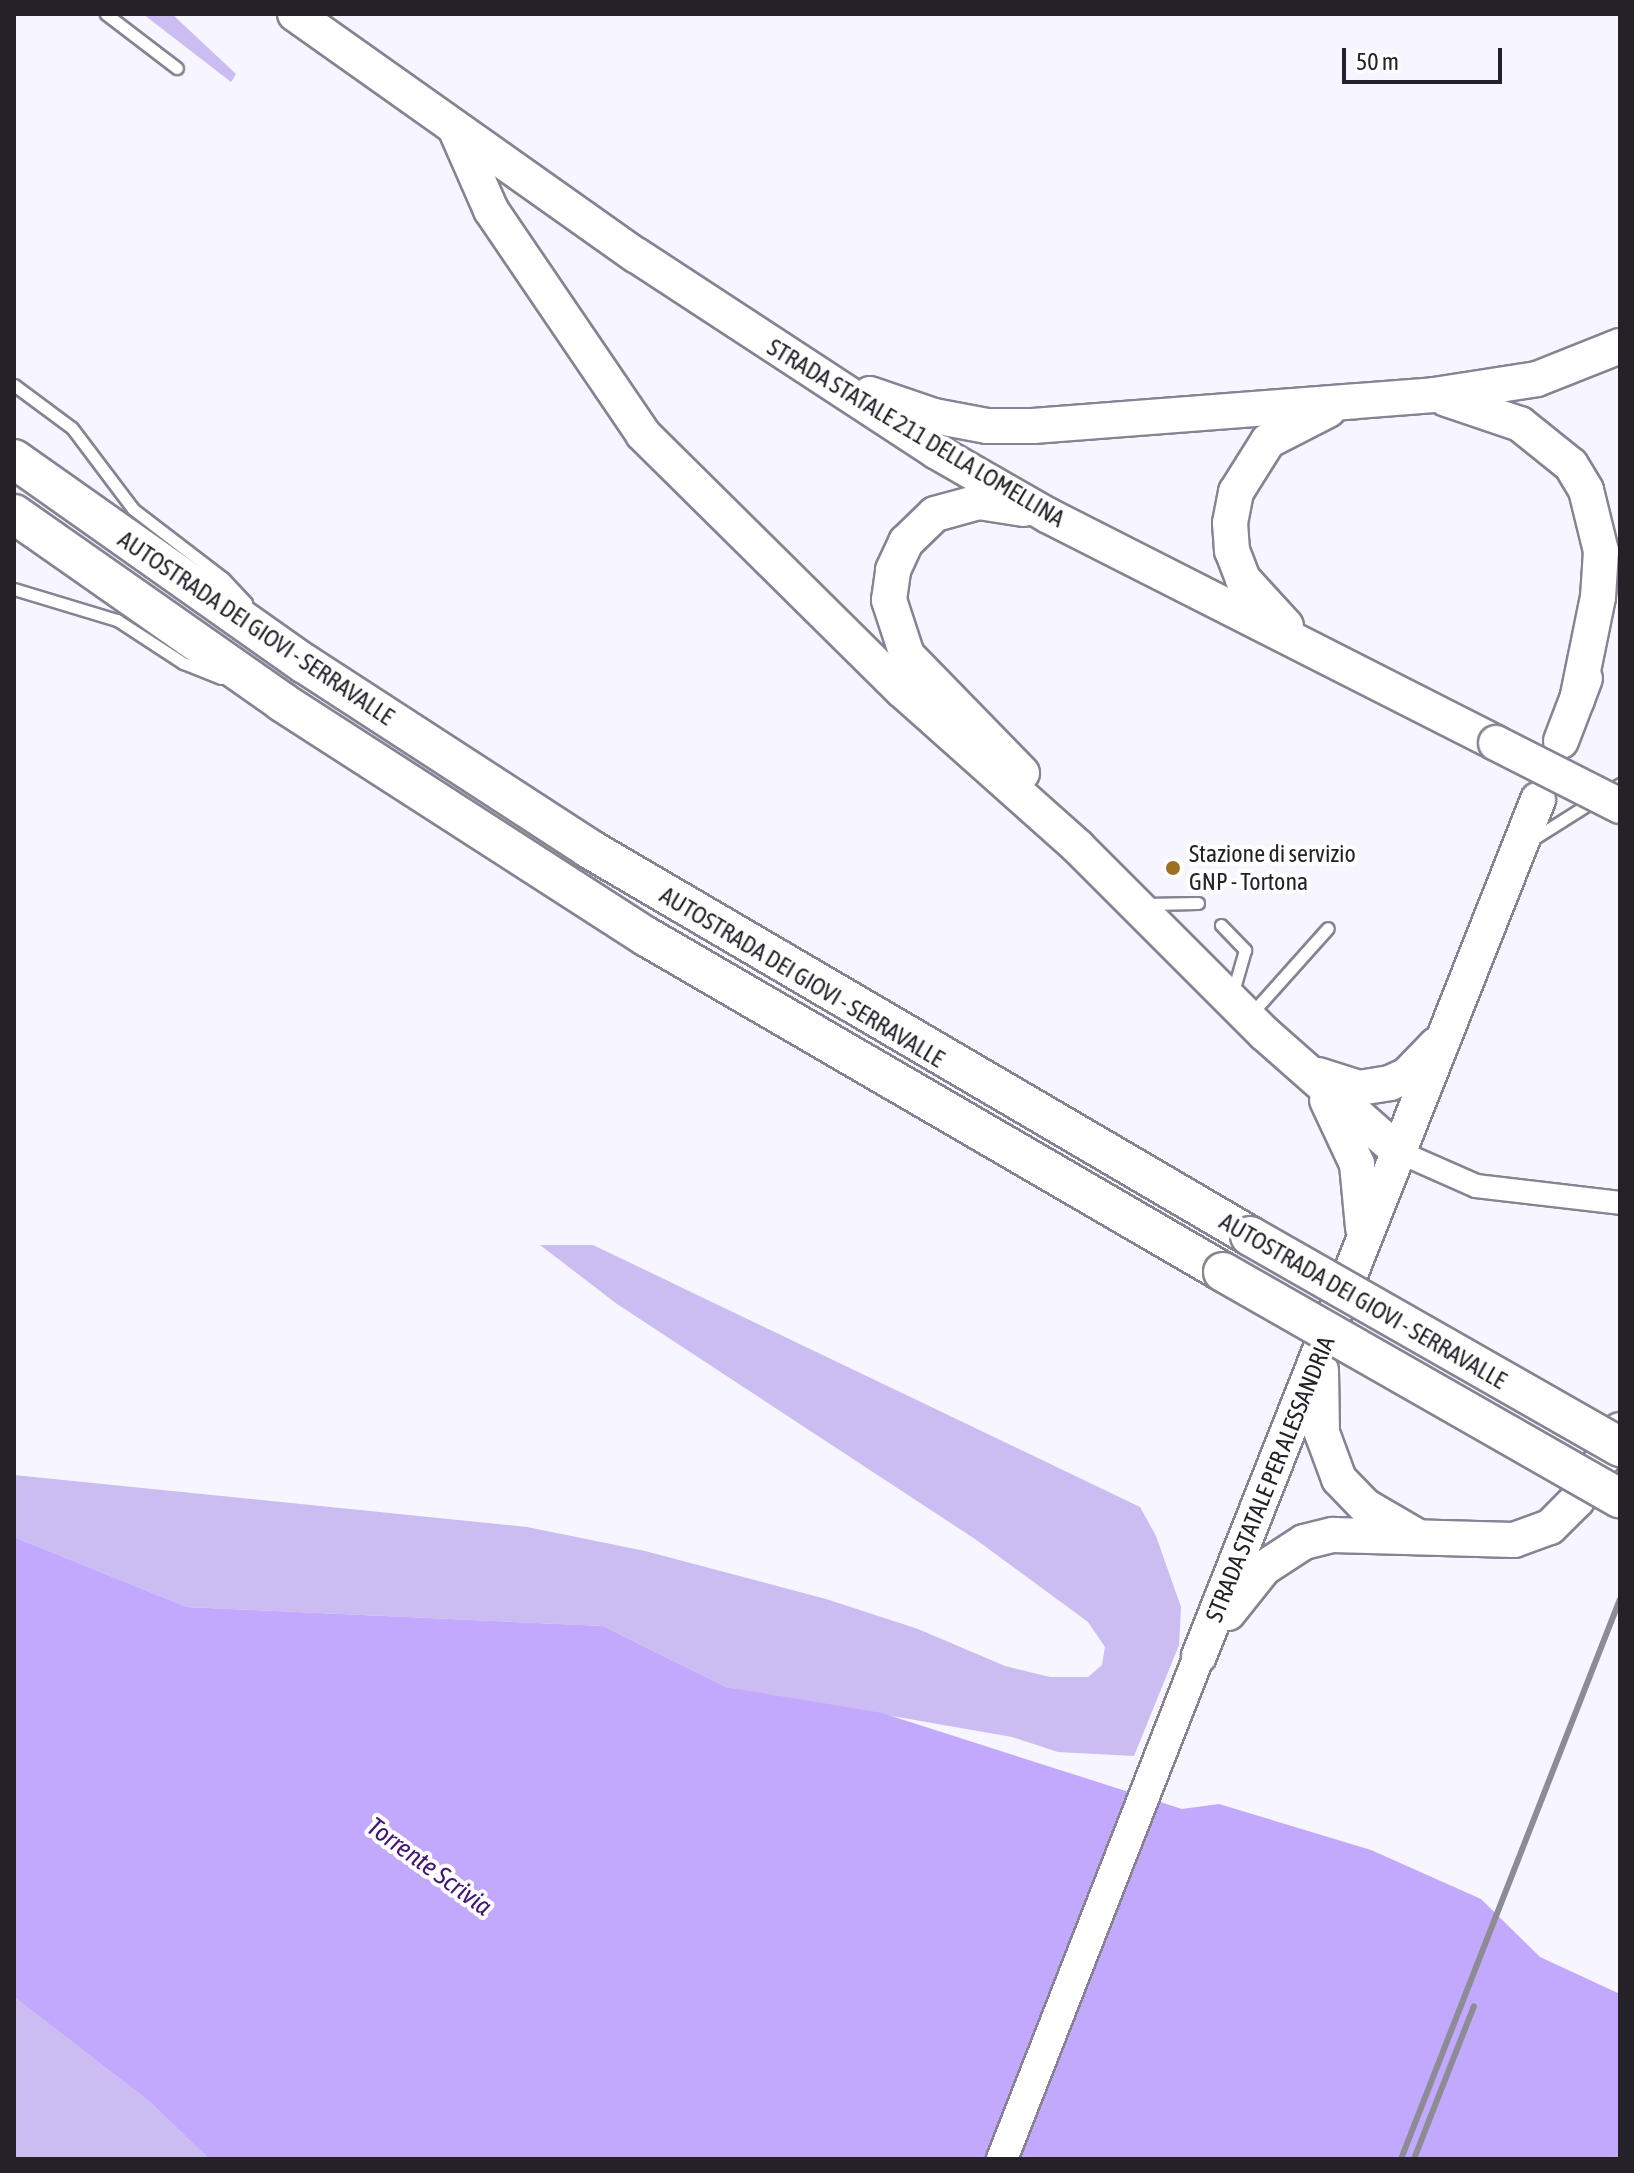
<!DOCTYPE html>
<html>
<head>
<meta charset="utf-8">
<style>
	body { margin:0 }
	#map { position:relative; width:1634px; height:2173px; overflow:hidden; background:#f7f5ff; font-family:"Asap Condensed",sans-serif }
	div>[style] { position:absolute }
	.green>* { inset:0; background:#cbbcf2 }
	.water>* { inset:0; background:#c2a9fd }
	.roads { filter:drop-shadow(2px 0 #878392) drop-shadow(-2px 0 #878392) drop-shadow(0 2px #878392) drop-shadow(0 -2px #878392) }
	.service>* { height:11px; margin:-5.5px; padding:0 5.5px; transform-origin:5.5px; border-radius:5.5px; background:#fff }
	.minor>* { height:22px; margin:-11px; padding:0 11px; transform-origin:11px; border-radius:11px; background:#fff }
	.secondary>* { height:30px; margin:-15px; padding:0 15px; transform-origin:15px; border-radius:15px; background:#fff }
	.primary>* { height:34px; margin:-17px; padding:0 17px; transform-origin:17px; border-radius:17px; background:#fff }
	.motorway>* { height:38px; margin:-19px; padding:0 19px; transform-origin:19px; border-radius:19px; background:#fff }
	.rail>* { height:6px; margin:-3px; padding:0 3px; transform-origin:3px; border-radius:3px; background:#8d8b93 }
	.bridges { filter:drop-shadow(2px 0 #878392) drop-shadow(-2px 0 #878392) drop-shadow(0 2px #878392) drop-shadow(0 -2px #878392) }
	.primary-bridge>* { height:34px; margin:-17px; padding:0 17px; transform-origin:17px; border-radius:17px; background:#fff }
	.motorway-bridge>* { height:38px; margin:-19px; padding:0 19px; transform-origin:19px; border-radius:19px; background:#fff }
	.dots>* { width:22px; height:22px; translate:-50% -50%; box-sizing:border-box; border:4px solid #fff; border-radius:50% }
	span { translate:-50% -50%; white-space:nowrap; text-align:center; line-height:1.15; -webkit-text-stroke:8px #fff; paint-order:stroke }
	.street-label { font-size:24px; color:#242228 }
	.poi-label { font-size:24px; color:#242228 }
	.left { translate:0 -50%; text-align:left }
	.water-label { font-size:26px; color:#411676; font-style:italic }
	.frame { position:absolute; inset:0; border:16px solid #242228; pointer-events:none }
	.scale { position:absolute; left:1342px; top:48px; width:160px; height:36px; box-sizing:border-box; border:4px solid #242228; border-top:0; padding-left:10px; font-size:24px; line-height:28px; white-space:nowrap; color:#242228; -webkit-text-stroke:6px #fff; paint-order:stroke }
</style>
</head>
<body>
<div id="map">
	<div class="green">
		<i style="clip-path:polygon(143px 14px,172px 14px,236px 74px,231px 82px)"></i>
		<i style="clip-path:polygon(540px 1245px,593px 1245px,1140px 1507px,1156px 1536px,1181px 1607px,1179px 1645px,1134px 1756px,1058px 1752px,1012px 1737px,726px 1687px,603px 1626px,187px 1607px,14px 1537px,14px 1475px,527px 1527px,645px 1551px,826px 1599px,918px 1629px,1005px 1666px,1050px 1677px,1088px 1677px,1102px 1665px,1105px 1647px,1088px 1622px,975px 1539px,617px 1304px)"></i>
		<i style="clip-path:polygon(14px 1997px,150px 2102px,209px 2159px,14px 2159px)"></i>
	</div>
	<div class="water">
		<i style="clip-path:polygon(14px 1537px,187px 1607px,603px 1626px,726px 1687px,882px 1713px,1182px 1809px,1219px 1804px,1371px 1850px,1481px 1899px,1540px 1957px,1620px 1994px,1620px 2159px,209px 2159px,150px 2102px,14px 1997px)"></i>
	</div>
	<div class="roads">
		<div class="service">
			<i style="left:106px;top:14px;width:89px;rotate:37.3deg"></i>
			<i style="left:14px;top:385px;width:72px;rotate:36.6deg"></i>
			<i style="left:72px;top:428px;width:101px;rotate:53deg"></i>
			<i style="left:133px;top:509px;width:113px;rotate:37.5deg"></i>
			<i style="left:223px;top:578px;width:34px;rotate:47deg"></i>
			<i style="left:14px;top:589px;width:108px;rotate:16.8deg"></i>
			<i style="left:117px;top:620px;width:79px;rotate:33.1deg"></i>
			<i style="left:183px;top:663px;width:41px;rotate:21.5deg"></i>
			<i style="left:1530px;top:841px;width:107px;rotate:-32.3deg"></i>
			<i style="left:1146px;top:904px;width:52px;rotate:-1.1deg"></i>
			<i style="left:1221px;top:925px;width:35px;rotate:46deg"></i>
			<i style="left:1245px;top:950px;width:47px;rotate:106.1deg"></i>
			<i style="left:1251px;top:1014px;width:115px;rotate:-48.2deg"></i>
		</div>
		<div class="minor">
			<i style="left:1399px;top:1152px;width:84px;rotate:23.8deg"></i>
			<i style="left:1476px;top:1186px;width:145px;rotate:6.7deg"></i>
		</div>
		<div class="secondary">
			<i style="left:1002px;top:2159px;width:540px;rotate:-68.61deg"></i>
		</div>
		<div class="primary">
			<i style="left:295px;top:14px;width:418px;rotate:35.3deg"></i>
			<i style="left:636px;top:255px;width:360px;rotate:33.2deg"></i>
			<i style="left:937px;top:452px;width:127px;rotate:29.8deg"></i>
			<i style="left:1047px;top:515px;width:504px;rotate:26.92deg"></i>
			<i style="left:455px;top:128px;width:90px;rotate:66.3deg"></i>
			<i style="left:491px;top:210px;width:271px;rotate:55.8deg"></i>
			<i style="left:643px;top:434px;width:364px;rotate:44.7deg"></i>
			<i style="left:902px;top:690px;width:236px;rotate:41.7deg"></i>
			<i style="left:1078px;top:847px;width:263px;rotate:45deg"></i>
			<i style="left:1264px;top:1033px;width:180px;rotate:41.4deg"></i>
			<i style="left:870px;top:394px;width:68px;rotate:19deg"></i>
			<i style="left:934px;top:416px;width:54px;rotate:10.7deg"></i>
			<i style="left:987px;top:426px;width:46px"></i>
			<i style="left:1033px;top:426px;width:402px;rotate:-4.4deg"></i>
			<i style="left:1434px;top:395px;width:104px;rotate:-8.8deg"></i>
			<i style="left:1537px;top:379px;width:89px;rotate:-21.7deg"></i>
			<i style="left:1446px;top:399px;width:78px;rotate:18.7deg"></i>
			<i style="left:1520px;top:424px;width:65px;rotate:38.8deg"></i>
			<i style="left:1571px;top:465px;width:29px;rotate:59deg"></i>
			<i style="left:1586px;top:490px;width:63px;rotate:76.2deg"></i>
			<i style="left:1601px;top:551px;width:46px;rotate:93.7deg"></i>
			<i style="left:1598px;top:597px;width:105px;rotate:101.5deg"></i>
			<i style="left:1286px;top:626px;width:64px;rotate:-132.5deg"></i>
			<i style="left:1243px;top:579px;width:30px;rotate:-111deg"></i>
			<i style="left:1232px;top:551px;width:28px;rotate:-94deg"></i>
			<i style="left:1230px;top:523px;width:32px;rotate:-79deg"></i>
			<i style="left:1236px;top:492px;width:60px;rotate:-57.9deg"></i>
			<i style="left:1268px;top:441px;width:68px;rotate:-27.3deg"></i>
			<i style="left:1561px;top:741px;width:67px;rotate:-69.1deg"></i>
			<i style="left:1022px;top:773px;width:165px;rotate:-134.3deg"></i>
			<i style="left:907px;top:655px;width:58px;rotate:-108.1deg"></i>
			<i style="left:889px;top:600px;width:30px;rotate:-82deg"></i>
			<i style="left:893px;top:570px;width:31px;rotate:-65deg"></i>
			<i style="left:906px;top:542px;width:40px;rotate:-44deg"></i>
			<i style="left:935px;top:514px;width:46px;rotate:-15.3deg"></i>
			<i style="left:979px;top:502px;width:45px;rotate:9deg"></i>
			<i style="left:1318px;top:1075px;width:43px;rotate:17.6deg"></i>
			<i style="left:1359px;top:1088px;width:31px;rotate:-9deg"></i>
			<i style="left:1390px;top:1083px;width:19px;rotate:-25deg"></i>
			<i style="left:1407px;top:1075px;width:42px;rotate:-46deg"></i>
			<i style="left:1327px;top:1100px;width:71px;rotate:64.9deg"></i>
			<i style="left:1357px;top:1164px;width:64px;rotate:84.6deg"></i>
			<i style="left:1321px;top:1370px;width:63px;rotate:89.1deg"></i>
			<i style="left:1322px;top:1433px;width:49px;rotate:69.7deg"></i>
			<i style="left:1339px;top:1479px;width:37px;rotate:46deg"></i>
			<i style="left:1365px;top:1506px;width:58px;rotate:30.1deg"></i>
			<i style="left:1228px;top:1613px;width:58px;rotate:-51.3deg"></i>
			<i style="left:1264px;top:1568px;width:48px;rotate:-33deg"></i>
			<i style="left:1304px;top:1542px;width:30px;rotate:-14deg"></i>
			<i style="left:1333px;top:1535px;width:181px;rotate:1.6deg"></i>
			<i style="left:1514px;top:1540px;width:38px;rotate:-20deg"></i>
			<i style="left:1550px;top:1527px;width:38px;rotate:-45deg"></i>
			<i style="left:1577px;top:1500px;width:82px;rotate:-58.4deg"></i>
			<i style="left:1199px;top:1656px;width:921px;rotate:-68.4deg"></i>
		</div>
		<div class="motorway">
			<i style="left:14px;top:459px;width:356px;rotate:35.2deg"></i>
			<i style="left:305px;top:664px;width:338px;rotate:33deg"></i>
			<i style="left:588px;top:848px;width:767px;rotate:30.37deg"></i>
			<i style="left:14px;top:514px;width:327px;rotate:35deg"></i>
			<i style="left:282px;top:702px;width:434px;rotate:32.8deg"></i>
			<i style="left:647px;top:937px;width:666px;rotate:30.18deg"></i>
		</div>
	</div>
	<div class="rail">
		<i style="left:1401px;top:2159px;width:601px;rotate:-68.64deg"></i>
		<i style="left:1414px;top:2159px;width:164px;rotate:-68.6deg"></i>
	</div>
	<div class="bridges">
		<div class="primary-bridge">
			<i style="left:1496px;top:743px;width:139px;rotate:26.9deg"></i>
		</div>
		<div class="motorway-bridge">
			<i style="left:1250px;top:1236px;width:426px;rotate:29.7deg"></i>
			<i style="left:1223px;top:1272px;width:457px;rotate:29.7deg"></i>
		</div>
	</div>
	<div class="dots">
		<i style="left:1173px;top:868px;background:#9e7022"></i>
	</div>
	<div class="street-label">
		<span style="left:916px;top:433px;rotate:31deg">STRADA STATALE 211 DELLA LOMELLINA</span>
		<span style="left:256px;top:628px;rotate:34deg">AUTOSTRADA DEI GIOVI - SERRAVALLE</span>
		<span style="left:802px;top:977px;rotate:31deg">AUTOSTRADA DEI GIOVI - SERRAVALLE</span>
		<span style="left:1363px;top:1301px;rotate:30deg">AUTOSTRADA DEI GIOVI - SERRAVALLE</span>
		<span style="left:1270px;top:1479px;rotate:-68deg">STRADA STATALE PER ALESSANDRIA</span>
	</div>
	<div class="poi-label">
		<span class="left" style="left:1189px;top:868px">Stazione di servizio<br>GNP - Tortona</span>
	</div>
	<div class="water-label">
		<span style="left:429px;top:1867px;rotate:36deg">Torrente Scrivia</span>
	</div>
	<div class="frame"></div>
	<div class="scale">50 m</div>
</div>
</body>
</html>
